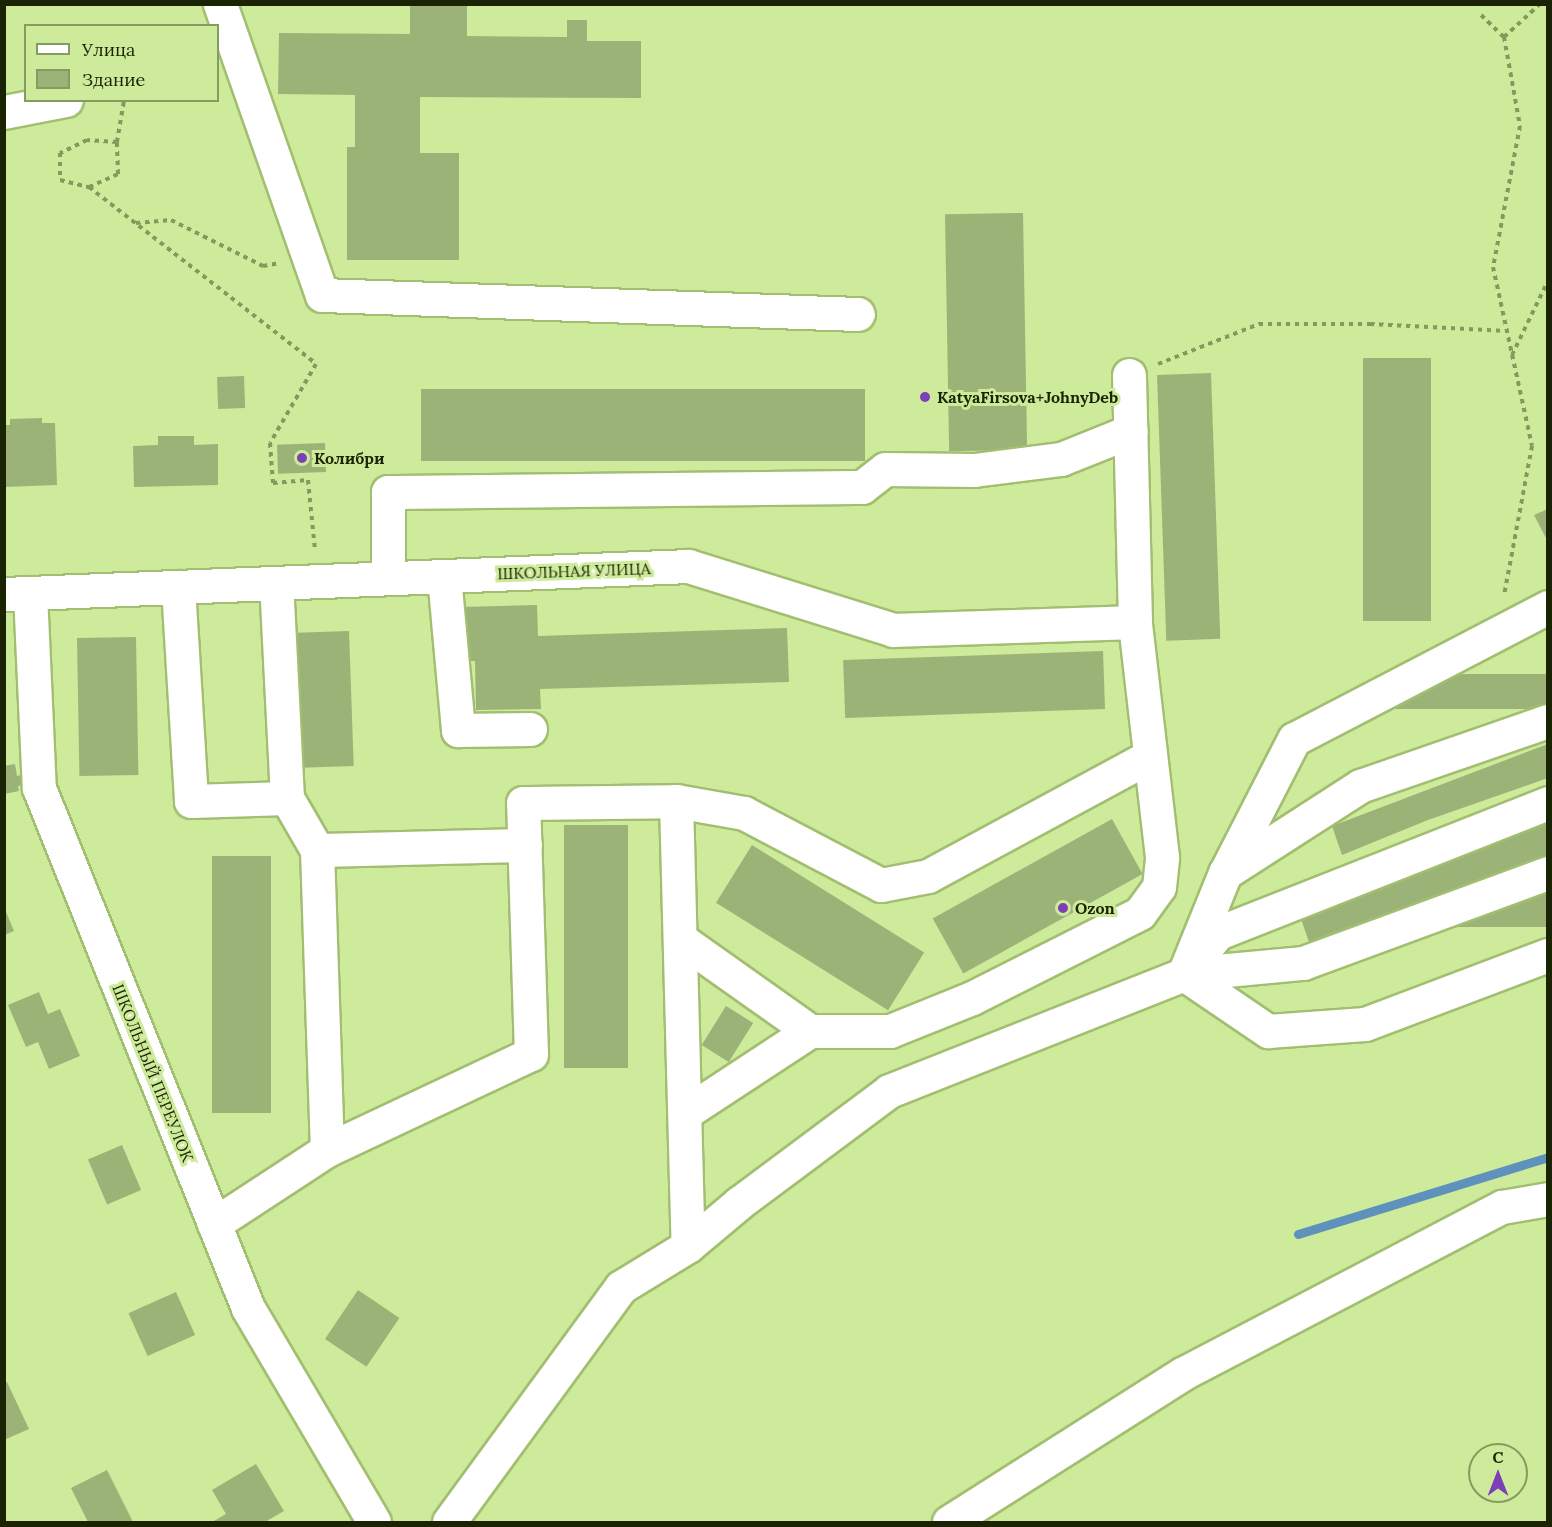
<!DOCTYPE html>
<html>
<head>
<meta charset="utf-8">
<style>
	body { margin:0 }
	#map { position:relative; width:1552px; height:1527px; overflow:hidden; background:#cdeb9b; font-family:Lora,serif }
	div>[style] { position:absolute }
	.stream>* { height:9px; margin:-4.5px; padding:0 4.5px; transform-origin:4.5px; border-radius:4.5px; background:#5e92bd }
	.building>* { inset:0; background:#9cb377; transform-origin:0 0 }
	.path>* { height:4px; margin-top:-2px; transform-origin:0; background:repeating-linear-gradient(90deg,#84995d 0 4.5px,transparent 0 9px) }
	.roads { filter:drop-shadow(2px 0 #a2be70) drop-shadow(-2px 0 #a2be70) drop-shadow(0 2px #a2be70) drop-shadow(0 -2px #a2be70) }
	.minor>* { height:33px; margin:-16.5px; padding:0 16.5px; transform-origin:16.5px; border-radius:16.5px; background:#fff }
	.dots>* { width:16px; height:16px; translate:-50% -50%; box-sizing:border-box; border:3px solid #cdeb9b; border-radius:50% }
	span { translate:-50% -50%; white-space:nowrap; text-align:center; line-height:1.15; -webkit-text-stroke:6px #cdeb9b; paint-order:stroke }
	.poi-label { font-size:16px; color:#1a2404; font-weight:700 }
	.left { translate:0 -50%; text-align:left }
	.street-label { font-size:16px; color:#1a2404 }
	.frame { position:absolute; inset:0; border:6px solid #1a2404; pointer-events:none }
	.legend { position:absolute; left:24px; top:24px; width:195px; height:78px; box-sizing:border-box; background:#cdeb9b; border:2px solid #859b5f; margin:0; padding:8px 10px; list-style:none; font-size:18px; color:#1a2404 }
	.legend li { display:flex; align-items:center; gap:12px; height:30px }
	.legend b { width:30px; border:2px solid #859b5f }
	.north { position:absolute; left:1468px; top:1443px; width:60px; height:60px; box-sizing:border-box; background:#cdeb9b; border:2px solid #859b5f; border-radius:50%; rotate:0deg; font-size:16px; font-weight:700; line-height:24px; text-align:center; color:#1a2404 }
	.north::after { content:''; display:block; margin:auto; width:21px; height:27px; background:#7d3fb5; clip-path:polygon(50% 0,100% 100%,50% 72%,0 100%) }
</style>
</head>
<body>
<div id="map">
	<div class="stream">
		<i style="left:1298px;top:1234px;width:262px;rotate:-17.1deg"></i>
	</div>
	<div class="building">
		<i style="clip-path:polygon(410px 4px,467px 4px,467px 36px,567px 37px,567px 20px,587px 20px,587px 41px,641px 41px,641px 98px,420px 97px,420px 153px,459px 153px,459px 260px,347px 260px,347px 147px,355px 147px,355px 95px,278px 94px,279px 33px,410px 34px)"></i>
		<i style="left:1023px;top:213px;width:237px;height:78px;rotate:89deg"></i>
		<i style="left:1363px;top:358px;width:68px;height:263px"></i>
		<i style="left:1211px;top:373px;width:266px;height:54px;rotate:88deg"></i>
		<i style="left:244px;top:376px;width:32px;height:27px;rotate:88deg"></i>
		<i style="left:865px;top:389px;width:72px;height:444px;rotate:90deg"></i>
		<i style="clip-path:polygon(42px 418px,42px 423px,55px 423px,57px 485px,4px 487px,4px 425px,10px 425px,10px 419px)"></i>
		<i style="clip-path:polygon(158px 436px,194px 436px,194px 445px,218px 444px,218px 485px,134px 487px,133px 446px,158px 445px)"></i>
		<i style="left:325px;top:443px;width:29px;height:48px;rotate:88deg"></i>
		<i style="clip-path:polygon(1548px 509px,1548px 542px,1534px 515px)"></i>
		<i style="clip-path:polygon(537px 605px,538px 636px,787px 628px,789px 682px,540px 689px,541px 709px,476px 710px,475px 661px,461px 661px,460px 607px)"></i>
		<i style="left:349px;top:631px;width:135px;height:52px;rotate:88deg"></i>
		<i style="left:136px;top:637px;width:138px;height:59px;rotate:89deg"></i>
		<i style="left:1103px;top:651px;width:58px;height:260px;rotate:88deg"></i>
		<i style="left:1548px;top:674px;width:35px;height:165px;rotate:90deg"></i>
		<i style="clip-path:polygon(1548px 744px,1548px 778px,1428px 820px,1342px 855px,1332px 826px)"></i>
		<i style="clip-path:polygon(15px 764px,17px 776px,25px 774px,27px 785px,18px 786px,19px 791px,4px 794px,4px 766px)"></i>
		<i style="left:1112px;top:819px;width:63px;height:205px;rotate:61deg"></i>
		<i style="clip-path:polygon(1548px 822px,1548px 856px,1309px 942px,1300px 916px)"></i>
		<i style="left:564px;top:825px;width:64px;height:243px"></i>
		<i style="left:752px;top:845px;width:203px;height:68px;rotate:32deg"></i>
		<i style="left:212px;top:856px;width:59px;height:257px"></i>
		<i style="left:1548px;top:893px;width:34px;height:242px;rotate:90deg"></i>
		<i style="clip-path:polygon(4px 907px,14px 931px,4px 935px)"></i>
		<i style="clip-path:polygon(39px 992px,48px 1014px,60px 1009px,80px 1056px,49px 1069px,38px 1042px,26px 1047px,8px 1005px)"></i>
		<i style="left:726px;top:1006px;width:32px;height:46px;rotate:32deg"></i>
		<i style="left:122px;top:1145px;width:49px;height:37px;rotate:67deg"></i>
		<i style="left:358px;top:1290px;width:50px;height:59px;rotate:34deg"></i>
		<i style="left:176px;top:1292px;width:47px;height:52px;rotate:66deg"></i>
		<i style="clip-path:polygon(7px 1382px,29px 1429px,4px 1440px,4px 1383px)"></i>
		<i style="clip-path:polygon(256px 1464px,284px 1511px,265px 1522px,212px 1522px,226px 1514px,212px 1490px)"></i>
		<i style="clip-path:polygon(107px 1470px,133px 1522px,88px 1522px,71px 1488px)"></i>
	</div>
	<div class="path">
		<i style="left:1481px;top:15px;width:32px;rotate:44deg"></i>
		<i style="left:1504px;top:37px;width:90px;rotate:79.8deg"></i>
		<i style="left:1520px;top:126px;width:144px;rotate:100.8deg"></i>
		<i style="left:1493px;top:267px;width:183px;rotate:77.7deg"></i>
		<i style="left:1532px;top:446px;width:152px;rotate:100.6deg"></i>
		<i style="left:1504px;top:37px;width:49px;rotate:-42.5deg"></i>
		<i style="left:117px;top:142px;width:30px;rotate:-176deg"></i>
		<i style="left:87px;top:140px;width:30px;rotate:154deg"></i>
		<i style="left:60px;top:153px;width:27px;rotate:90deg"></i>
		<i style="left:60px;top:180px;width:30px;rotate:14deg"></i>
		<i style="left:89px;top:187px;width:32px;rotate:-24deg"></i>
		<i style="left:118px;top:174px;width:32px;rotate:-92deg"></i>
		<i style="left:117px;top:142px;width:43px;rotate:-80.5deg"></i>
		<i style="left:89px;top:187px;width:288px;rotate:37.9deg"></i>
		<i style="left:316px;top:364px;width:91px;rotate:120.2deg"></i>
		<i style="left:270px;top:443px;width:40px;rotate:85.7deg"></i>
		<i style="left:273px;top:483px;width:35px;rotate:-5deg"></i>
		<i style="left:308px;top:480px;width:70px;rotate:84.3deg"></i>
		<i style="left:136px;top:223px;width:35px;rotate:-5deg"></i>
		<i style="left:171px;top:220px;width:103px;rotate:26.6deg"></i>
		<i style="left:263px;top:266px;width:17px;rotate:-10deg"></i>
		<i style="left:1512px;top:355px;width:82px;rotate:-64.1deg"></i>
		<i style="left:1158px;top:364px;width:109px;rotate:-21.6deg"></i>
		<i style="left:1259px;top:324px;width:111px"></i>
		<i style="left:1370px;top:324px;width:137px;rotate:2.9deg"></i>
	</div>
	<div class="roads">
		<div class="minor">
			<i style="left:220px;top:4px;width:308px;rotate:70.7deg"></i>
			<i style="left:322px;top:295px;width:536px;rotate:2.03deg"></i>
			<i style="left:4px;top:112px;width:63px;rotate:-11deg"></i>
			<i style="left:444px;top:576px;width:155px;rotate:84.8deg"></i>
			<i style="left:458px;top:730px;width:72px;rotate:-0.8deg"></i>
			<i style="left:388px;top:578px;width:86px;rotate:-90deg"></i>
			<i style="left:388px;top:492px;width:474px;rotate:-0.6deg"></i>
			<i style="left:862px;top:487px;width:29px;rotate:-38deg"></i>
			<i style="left:885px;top:469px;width:89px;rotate:0.6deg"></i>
			<i style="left:974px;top:470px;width:88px;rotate:-7.2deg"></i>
			<i style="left:1061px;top:459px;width:75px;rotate:-21.8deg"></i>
			<i style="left:178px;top:587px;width:214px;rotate:86.5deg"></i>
			<i style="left:191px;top:801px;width:96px;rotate:-1.8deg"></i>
			<i style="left:287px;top:798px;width:215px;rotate:-92.9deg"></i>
			<i style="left:30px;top:593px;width:195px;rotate:87.4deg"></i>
			<i style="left:39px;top:788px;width:560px;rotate:68.1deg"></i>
			<i style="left:248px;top:1308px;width:248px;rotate:59.5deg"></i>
			<i style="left:4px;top:594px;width:685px;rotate:-2.34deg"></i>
			<i style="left:688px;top:566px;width:215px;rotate:17.3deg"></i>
			<i style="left:893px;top:630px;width:242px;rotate:-1.9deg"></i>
			<i style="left:1548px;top:607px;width:286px;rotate:152.5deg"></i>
			<i style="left:1294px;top:739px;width:151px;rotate:117.2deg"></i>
			<i style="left:1225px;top:873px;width:161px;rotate:-32.8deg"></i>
			<i style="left:1360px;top:786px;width:199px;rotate:-19.1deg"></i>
			<i style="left:287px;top:798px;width:60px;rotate:60deg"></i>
			<i style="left:317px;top:850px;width:208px;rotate:-1.4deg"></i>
			<i style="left:676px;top:801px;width:69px;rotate:10deg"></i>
			<i style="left:744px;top:813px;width:155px;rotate:27.7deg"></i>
			<i style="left:881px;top:885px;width:48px;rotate:-10.8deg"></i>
			<i style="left:928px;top:876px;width:252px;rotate:-28.4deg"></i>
			<i style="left:1548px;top:803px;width:355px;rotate:158.5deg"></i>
			<i style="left:1218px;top:933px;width:53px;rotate:129.7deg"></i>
			<i style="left:1184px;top:974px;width:120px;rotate:-5.3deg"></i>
			<i style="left:1303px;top:963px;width:261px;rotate:-20.2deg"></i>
			<i style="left:317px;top:850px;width:300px;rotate:88.1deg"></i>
			<i style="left:680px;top:939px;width:159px;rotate:35.3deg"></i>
			<i style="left:810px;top:1031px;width:80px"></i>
			<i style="left:890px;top:1031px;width:88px;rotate:-21.9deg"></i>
			<i style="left:972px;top:998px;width:188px;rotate:-26.8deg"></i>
			<i style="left:1140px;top:913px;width:32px;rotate:-54deg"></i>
			<i style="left:1159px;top:887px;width:30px;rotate:-84deg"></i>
			<i style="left:1162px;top:857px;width:237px;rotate:-96.6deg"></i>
			<i style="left:1135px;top:622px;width:247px;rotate:-91.4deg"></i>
			<i style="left:1184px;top:974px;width:102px;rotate:34.2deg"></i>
			<i style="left:1268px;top:1031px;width:97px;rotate:-4.1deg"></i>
			<i style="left:1365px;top:1024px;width:196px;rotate:-20.7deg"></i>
			<i style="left:685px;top:1113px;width:149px;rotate:-33.3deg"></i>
			<i style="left:214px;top:1224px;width:135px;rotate:-33.2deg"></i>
			<i style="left:327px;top:1150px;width:225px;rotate:-25.2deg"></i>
			<i style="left:531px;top:1054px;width:251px;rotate:-91.8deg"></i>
			<i style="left:523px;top:803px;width:153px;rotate:-0.7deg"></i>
			<i style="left:676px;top:801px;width:445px;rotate:88.5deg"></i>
			<i style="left:449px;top:1522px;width:291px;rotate:-53.8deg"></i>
			<i style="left:621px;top:1287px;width:79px;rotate:-31.5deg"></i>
			<i style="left:688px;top:1246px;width:67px;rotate:-40.1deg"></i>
			<i style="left:739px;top:1203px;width:187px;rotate:-36.7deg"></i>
			<i style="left:889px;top:1091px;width:317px;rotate:-21.6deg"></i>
			<i style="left:1184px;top:974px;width:109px;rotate:-67.9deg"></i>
			<i style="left:949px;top:1522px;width:276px;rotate:-32.4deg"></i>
			<i style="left:1182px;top:1374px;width:361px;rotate:-27.6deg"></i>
			<i style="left:1502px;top:1207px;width:47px;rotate:-9.9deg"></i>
		</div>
	</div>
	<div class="dots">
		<i style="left:925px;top:397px;background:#7d3fb5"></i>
		<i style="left:302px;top:458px;background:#7d3fb5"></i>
		<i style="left:1063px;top:908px;background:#7d3fb5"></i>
	</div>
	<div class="poi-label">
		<span class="left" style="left:937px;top:397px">KatyaFirsova+JohnyDeb</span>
		<span class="left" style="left:314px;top:458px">Колибри</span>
		<span class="left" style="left:1075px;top:908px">Ozon</span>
	</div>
	<div class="street-label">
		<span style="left:574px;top:571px;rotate:-2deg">ШКОЛЬНАЯ УЛИЦА</span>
		<span style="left:153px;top:1073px;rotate:68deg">ШКОЛЬНЫЙ ПЕРЕУЛОК</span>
	</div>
	<div class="frame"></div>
	<ul class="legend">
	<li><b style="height:8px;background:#fff"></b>Улица</li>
	<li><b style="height:16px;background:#9cb377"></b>Здание</li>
	</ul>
	<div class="north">С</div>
</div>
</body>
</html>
